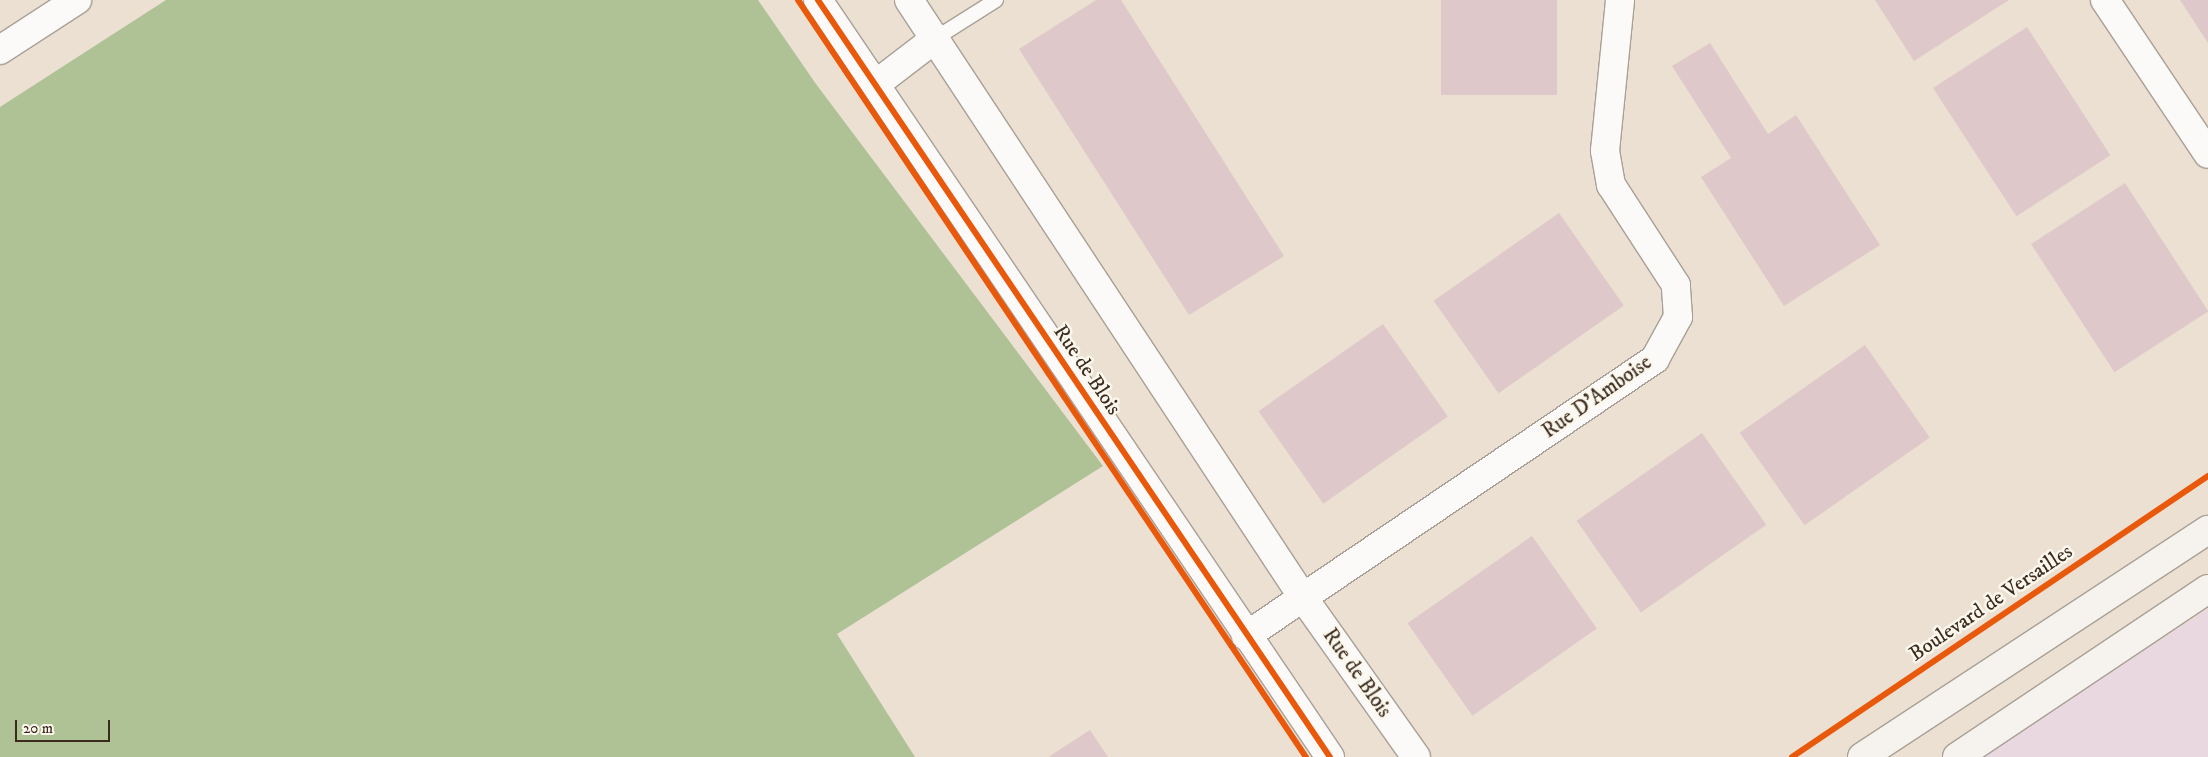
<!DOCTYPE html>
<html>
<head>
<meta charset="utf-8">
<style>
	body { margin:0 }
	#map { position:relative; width:2208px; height:757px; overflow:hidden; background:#ece0d2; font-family:"IM FELL DW Pica",serif }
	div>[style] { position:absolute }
	.built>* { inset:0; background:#ead8e1 }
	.forest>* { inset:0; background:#aec295 }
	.building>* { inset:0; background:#dec8c9; transform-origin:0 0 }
	.roads { filter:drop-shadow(1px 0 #a8a096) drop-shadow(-1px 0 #a8a096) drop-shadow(0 1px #a8a096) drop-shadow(0 -1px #a8a096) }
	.lane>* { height:14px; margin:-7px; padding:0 7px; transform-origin:7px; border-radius:7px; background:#fcfaf8 }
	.street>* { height:28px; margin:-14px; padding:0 14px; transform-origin:14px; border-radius:14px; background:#fcfaf8 }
	.secondary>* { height:28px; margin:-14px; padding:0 14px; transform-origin:14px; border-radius:14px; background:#f6f2ee }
	.cycleway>* { height:6px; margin:-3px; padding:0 3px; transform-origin:3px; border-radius:3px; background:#e8590c }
	span { translate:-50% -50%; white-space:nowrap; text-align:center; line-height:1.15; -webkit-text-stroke:5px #fbf7ec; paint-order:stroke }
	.street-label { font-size:21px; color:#3b2a1e }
	.scale { position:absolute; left:15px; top:720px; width:95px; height:22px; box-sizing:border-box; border:2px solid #3b2a1e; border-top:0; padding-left:6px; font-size:15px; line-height:18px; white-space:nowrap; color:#3b2a1e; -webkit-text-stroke:4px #fbf7ec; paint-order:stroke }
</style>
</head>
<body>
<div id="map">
	<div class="built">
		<i style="clip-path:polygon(2208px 609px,2208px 757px,1980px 757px)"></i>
	</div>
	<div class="forest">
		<i style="clip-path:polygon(166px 0,758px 0,816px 84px,1103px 466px,837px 634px,915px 757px,0 757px,0 107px)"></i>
	</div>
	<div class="building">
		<i style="clip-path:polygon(1096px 0,1121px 0,1284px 256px,1189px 315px,1019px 49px)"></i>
		<i style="left:1441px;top:0;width:116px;height:95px"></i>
		<i style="clip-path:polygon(1875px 0,2009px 0,1914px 61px)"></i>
		<i style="clip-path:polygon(2180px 0,2208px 0,2208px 43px)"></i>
		<i style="left:2027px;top:27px;width:153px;height:112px;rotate:57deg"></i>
		<i style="clip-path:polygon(1710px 43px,1768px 134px,1796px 115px,1880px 245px,1784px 306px,1701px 177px,1731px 158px,1672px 66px)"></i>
		<i style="left:2125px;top:183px;width:153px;height:112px;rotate:57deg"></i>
		<i style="left:1559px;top:213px;width:113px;height:153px;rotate:55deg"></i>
		<i style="left:1383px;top:324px;width:113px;height:152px;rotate:55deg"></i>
		<i style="left:1865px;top:345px;width:113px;height:153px;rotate:55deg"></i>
		<i style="left:1702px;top:433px;width:112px;height:153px;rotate:55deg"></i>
		<i style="left:1532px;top:536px;width:113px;height:152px;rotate:55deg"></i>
		<i style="clip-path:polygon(1090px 730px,1108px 757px,1049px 757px,1053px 754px)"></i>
	</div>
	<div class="roads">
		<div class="lane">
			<i style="left:936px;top:38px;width:71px;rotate:-32.3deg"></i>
		</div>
		<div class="street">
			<i style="left:818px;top:0;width:914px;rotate:55.93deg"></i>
			<i style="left:909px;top:0;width:714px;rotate:56.6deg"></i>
			<i style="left:1302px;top:596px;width:197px;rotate:54.7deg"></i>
			<i style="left:2105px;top:0;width:185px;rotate:56.2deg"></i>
			<i style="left:0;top:50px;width:92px;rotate:-33deg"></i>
			<i style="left:876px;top:84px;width:76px;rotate:-37.5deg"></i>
			<i style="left:1246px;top:636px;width:494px;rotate:-34.1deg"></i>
			<i style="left:1655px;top:359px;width:48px;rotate:-61.3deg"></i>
			<i style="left:1678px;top:317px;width:32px;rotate:-94deg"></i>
			<i style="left:1676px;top:285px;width:119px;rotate:-123deg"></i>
			<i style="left:1611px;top:185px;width:35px;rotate:-100deg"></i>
			<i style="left:1605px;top:151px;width:152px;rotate:-84.3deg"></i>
		</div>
		<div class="secondary">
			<i style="left:1862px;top:757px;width:414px;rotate:-33.3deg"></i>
			<i style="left:1957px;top:757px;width:302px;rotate:-33.8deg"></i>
		</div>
	</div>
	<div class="cycleway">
		<i style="left:798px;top:0;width:912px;rotate:56.14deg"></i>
		<i style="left:818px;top:0;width:914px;rotate:55.93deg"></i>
		<i style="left:1792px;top:757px;width:502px;rotate:-34.04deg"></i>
	</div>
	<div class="street-label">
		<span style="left:1087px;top:370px;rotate:56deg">Rue de Blois</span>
		<span style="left:1597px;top:397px;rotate:-35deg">Rue D'Amboise</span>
		<span style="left:1991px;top:603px;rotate:-34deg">Boulevard de Versailles</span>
		<span style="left:1357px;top:673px;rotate:55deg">Rue de Blois</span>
	</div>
	<div class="scale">20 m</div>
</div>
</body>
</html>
